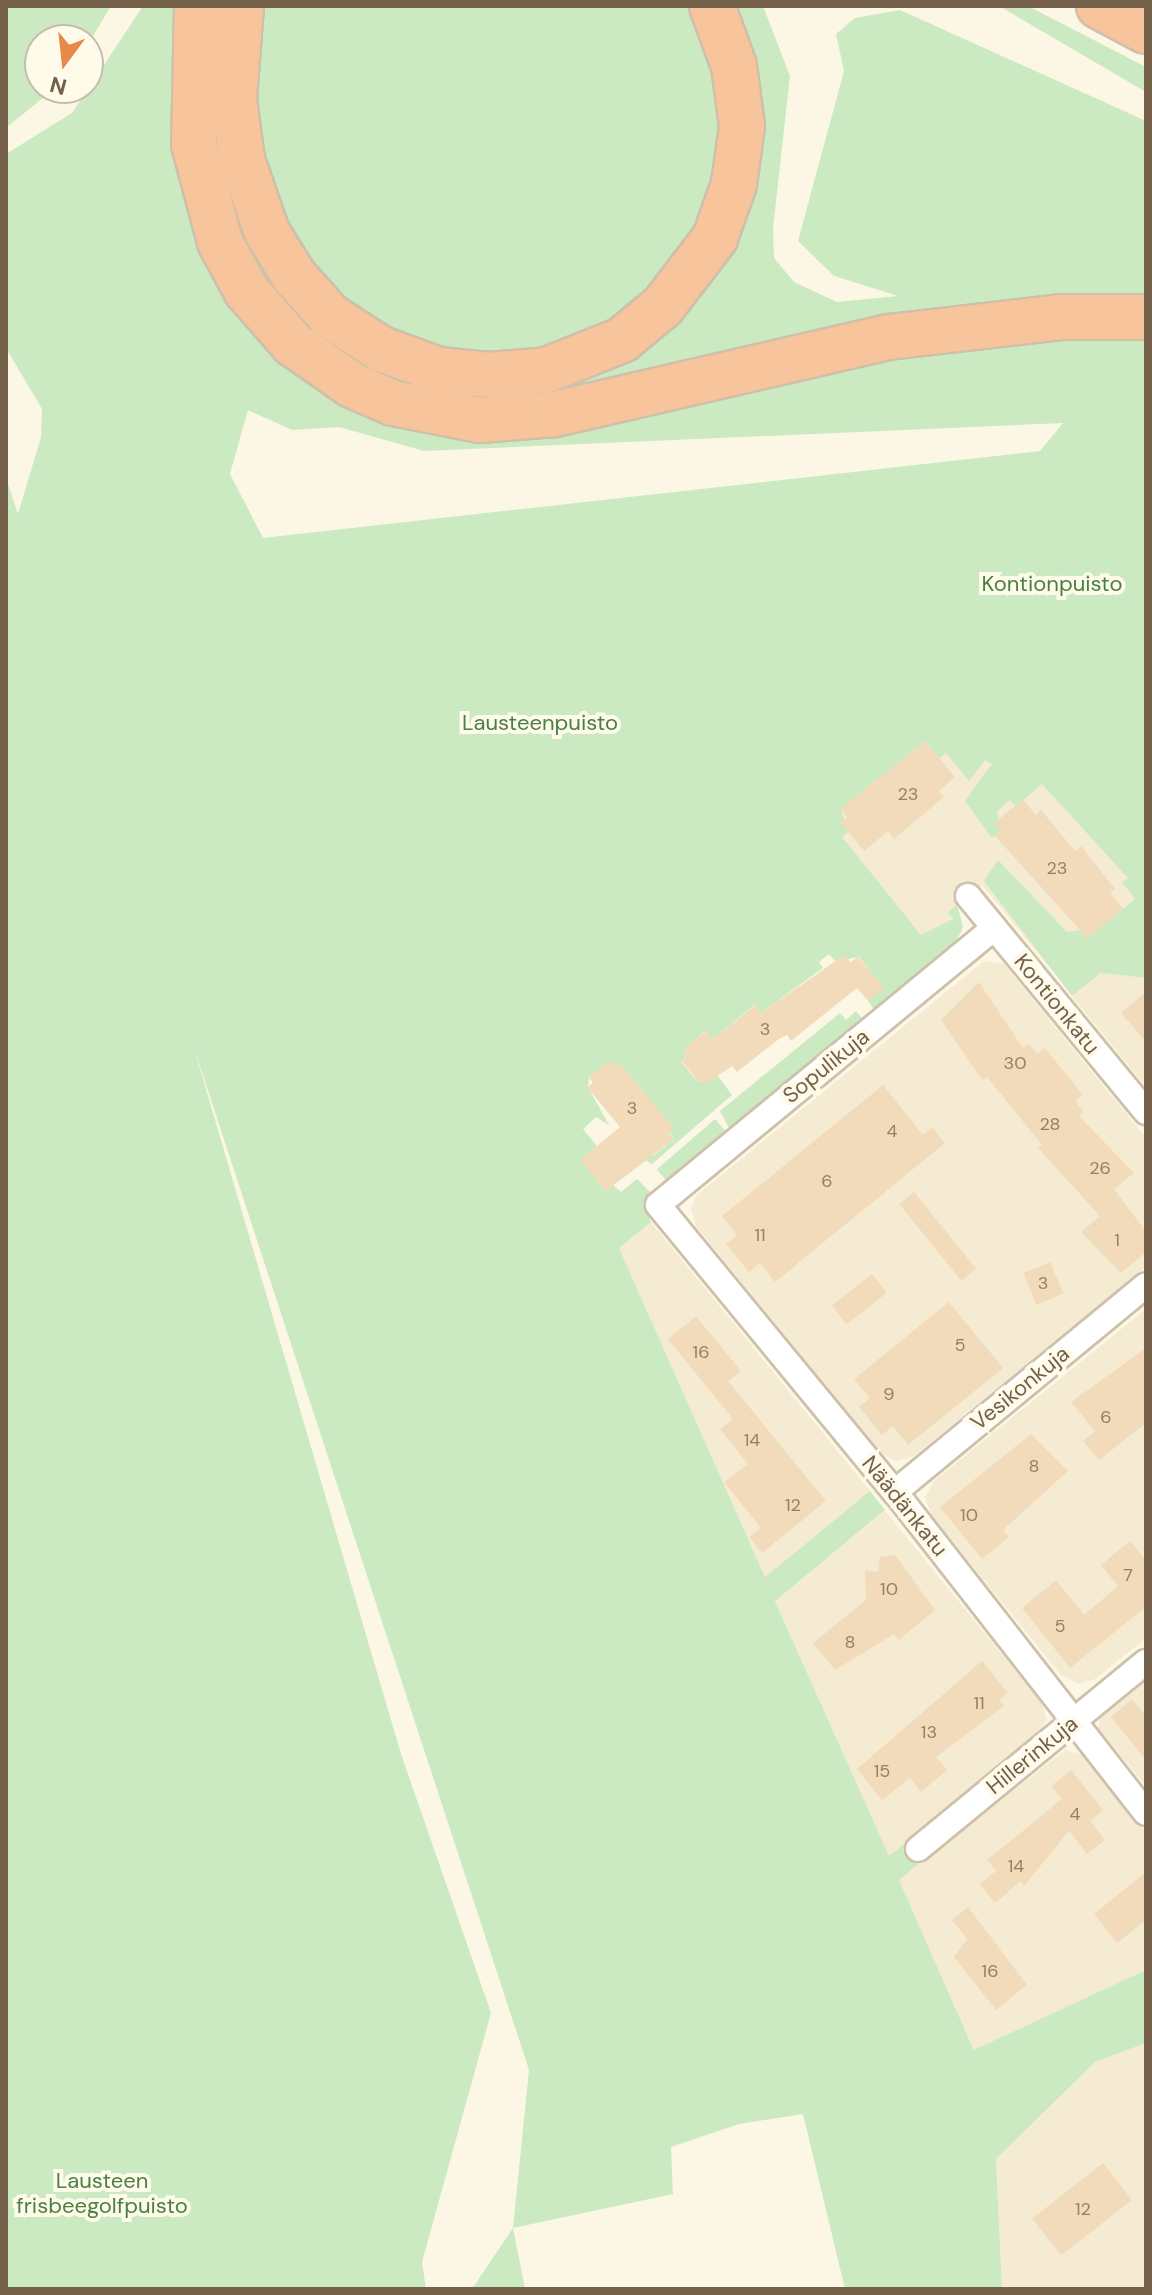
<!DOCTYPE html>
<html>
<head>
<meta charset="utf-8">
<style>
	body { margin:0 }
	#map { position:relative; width:1152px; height:2295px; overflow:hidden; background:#fcf7e4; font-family:"DM Sans",sans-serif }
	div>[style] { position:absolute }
	.residential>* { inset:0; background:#f4ebd2 }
	.green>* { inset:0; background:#cbeac2; transform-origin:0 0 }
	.building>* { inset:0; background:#f2dbbb; transform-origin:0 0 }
	.roads { filter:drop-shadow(2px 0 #cec0aa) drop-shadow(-2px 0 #cec0aa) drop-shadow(0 2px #cec0aa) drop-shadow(0 -2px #cec0aa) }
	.street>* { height:24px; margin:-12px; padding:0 12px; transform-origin:12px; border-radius:12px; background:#fff }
	.highway>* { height:44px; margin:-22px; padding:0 22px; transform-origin:22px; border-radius:22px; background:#f7c49b }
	span { translate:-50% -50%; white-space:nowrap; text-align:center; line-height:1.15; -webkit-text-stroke:8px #fffbea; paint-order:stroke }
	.number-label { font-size:18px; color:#948066 }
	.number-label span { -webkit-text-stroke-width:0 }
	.park-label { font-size:22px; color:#4b8044 }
	.street-label { font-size:22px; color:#756149 }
	.frame { position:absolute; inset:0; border:8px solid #756149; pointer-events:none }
	.north { position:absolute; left:24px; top:24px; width:80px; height:80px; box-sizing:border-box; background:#fffbea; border:2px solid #c8bdaa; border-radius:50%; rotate:195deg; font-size:22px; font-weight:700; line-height:32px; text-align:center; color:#756149 }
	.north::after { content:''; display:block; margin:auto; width:28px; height:36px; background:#e78a49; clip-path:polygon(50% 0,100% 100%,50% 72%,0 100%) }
</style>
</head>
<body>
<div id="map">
	<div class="residential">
		<i style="clip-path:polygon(966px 628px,1146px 890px,1050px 968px,982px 885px,957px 905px,962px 932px,939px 957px,816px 806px)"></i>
		<i style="clip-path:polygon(984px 961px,1004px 964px,1146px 1138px,1146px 1267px,914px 1456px,896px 1461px,880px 1452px,696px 1226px,691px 1208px,697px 1195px)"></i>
		<i style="clip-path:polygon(1101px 973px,1146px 978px,1146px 1087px,1072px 996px)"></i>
		<i style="clip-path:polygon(651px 1222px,870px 1491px,765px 1577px,619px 1248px)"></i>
		<i style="clip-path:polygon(1146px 1309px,1146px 1638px,1095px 1679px,1078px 1684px,1061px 1675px,931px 1515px,925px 1497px,934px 1481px)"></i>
		<i style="clip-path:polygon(885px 1511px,1041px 1702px,1047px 1719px,1037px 1736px,889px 1857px,775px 1600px)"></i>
		<i style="clip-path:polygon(1146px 1671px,1146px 1786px,1098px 1728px,1101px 1709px)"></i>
		<i style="clip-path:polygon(1065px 1750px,1084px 1755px,1146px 1831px,1146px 1970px,975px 2051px,899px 1880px)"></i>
		<i style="clip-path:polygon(1146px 2043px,1146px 2289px,1002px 2289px,996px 2159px,1095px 2062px)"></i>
	</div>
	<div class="green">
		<i style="clip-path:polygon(6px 6px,111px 6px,88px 44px,40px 40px,40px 88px,55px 88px,6px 128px)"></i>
		<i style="clip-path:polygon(evenodd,143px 6px,185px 6px,226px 291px,426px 431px,977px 340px,1146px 334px,1146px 978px,1101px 973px,1072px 996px,984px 881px,998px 860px,1067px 932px,1081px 930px,1087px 938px,1135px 899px,1122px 882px,1128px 878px,1042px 784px,1016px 806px,1010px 800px,997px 811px,1001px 831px,992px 838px,965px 801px,992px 764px,985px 760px,969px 781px,946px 753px,939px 758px,925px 741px,912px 751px,919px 759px,899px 762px,841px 809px,848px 832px,842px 837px,921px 935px,953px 919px,948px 912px,957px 905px,963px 926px,956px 942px,874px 1009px,868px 1001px,883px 988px,859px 957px,836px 962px,829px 954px,819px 962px,823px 968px,761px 1013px,754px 1005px,713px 1039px,706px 1031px,684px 1050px,687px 1055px,681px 1061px,697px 1081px,717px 1075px,732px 1095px,652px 1164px,643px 1159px,649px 1151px,653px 1156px,674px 1139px,610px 1061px,589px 1077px,588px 1087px,609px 1125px,596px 1117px,583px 1129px,597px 1146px,581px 1160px,606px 1191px,613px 1185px,621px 1192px,637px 1179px,653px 1195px,643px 1203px,651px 1222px,619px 1248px,765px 1577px,870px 1491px,885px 1510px,775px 1601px,889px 1856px,924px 1828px,940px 1847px,899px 1880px,974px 2050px,1146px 1970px,1146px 2043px,1095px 2062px,996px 2159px,1002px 2289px,845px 2289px,803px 2114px,739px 2124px,671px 2147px,673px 2194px,513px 2228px,525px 2289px,472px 2289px,513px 2228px,529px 2070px,194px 1048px,401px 1754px,491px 2013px,422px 2262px,426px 2289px,6px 2289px,6px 478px,18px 514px,41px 437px,42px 409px,6px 348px,6px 154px,72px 113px,143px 6px,248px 410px,292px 430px,339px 427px,424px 451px,1063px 423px,1040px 451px,263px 538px,230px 474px,248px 410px)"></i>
		<i style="clip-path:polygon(212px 6px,228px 6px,294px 301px,545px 385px,724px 246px,730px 6px,763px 6px,790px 76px,773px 229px,774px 258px,794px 282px,837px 302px,898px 296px,834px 276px,798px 241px,844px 71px,836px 34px,855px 18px,900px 10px,1146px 121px,1146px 303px,960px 307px,814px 332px,554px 402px,429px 400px,322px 350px,247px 269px,205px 122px)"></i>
		<i style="clip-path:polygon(255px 6px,693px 6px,711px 42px,721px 106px,718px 163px,703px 215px,685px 250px,654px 285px,609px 322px,526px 354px,434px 352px,354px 314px,311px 270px,257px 163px,248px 91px)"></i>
		<i style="clip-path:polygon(999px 6px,1028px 6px,1146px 67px,1146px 92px)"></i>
		<i style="clip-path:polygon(856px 1011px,866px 1023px,731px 1132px,720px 1111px,840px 1013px,846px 1020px)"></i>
		<i style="left:715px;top:1119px;width:20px;height:77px;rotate:49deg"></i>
	</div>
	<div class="building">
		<i style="clip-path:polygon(925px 741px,955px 777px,939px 791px,944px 797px,913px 823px,894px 839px,888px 831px,864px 851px,840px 822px,847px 817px,841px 809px)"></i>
		<i style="clip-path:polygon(1023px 800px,1036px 815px,1041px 810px,1075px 851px,1081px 846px,1115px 889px,1110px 893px,1123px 909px,1087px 938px,995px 836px,1001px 831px,994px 823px)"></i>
		<i style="clip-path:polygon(843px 956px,851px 962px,858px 957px,884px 988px,868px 1001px,857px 988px,791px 1041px,787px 1035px,779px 1039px,737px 1072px,732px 1066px,707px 1083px,698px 1081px,681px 1060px,687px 1055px,683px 1050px,707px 1031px,713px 1039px,755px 1005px,761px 1013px)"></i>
		<i style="clip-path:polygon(979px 982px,1023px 1048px,1029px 1044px,1037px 1054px,1045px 1048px,1083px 1095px,1075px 1101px,1084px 1112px,1079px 1116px,1134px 1173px,1114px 1189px,1146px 1232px,1146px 1252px,1121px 1273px,1081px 1232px,1100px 1216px,1038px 1148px,1042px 1145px,987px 1077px,983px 1081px,941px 1020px)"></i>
		<i style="clip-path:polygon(1146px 992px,1146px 1042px,1121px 1013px)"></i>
		<i style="clip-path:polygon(610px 1060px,615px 1067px,620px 1063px,674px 1129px,668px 1133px,674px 1139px,606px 1191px,580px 1160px,620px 1127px,587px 1087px,593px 1083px,589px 1077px)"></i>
		<i style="clip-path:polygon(883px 1085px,923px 1135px,932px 1127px,945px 1143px,775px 1282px,760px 1263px,749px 1272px,726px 1244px,737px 1235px,722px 1216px)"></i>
		<i style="left:914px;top:1192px;width:99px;height:19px;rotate:51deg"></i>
		<i style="left:1050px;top:1262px;width:34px;height:29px;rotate:67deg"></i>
		<i style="left:872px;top:1274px;width:24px;height:51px;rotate:52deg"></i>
		<i style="clip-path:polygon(949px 1302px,1003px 1368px,908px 1445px,893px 1426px,882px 1435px,859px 1407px,870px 1398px,854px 1379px)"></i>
		<i style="clip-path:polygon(696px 1316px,741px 1371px,728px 1381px,826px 1501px,762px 1553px,749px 1537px,761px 1528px,724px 1482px,748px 1464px,720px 1429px,733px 1419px,668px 1339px)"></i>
		<i style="clip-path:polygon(1146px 1348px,1145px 1424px,1099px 1460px,1083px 1441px,1095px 1431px,1071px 1402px)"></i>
		<i style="clip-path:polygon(1031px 1434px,1068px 1471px,1003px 1530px,1009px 1537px,982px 1559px,940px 1507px)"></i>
		<i style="clip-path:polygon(1130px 1541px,1146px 1560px,1146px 1607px,1070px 1668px,1022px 1608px,1056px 1580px,1084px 1615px,1118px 1586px,1101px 1565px)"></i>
		<i style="clip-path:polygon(895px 1555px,935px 1610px,899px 1640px,894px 1634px,835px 1670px,813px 1643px,866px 1600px,865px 1570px,878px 1572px,880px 1557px)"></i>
		<i style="clip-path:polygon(982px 1661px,1008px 1693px,999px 1700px,1004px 1706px,936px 1757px,947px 1770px,921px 1792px,910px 1778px,882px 1800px,857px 1769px)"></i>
		<i style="clip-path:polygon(1132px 1699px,1146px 1716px,1146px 1760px,1111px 1717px)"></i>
		<i style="clip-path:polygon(1071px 1770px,1103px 1810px,1090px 1821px,1105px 1840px,1087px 1854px,1069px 1831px,1024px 1886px,1021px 1881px,995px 1903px,980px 1884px,996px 1871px,987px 1860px,1062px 1799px,1051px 1786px)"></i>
		<i style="clip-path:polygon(1146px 1872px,1146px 1920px,1117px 1943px,1094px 1914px)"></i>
		<i style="clip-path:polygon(968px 1907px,1027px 1985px,996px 2010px,954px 1957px,967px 1939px,952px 1920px)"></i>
		<i style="left:1103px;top:2163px;width:47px;height:90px;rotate:52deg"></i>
	</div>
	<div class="roads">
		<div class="street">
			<i style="left:968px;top:896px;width:280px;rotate:50.5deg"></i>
			<i style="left:994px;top:928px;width:435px;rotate:140.5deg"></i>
			<i style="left:658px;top:1205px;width:372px;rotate:50.5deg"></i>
			<i style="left:895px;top:1492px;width:407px;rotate:52deg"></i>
			<i style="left:895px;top:1492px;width:325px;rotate:-39.5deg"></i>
			<i style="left:918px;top:1849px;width:295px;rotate:-39.4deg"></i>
		</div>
		<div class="highway">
			<i style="left:197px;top:6px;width:138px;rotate:91.2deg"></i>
			<i style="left:194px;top:144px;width:101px;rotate:75.1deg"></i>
			<i style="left:220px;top:242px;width:55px;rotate:61.6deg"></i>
			<i style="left:246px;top:290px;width:72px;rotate:49deg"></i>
			<i style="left:293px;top:344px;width:72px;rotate:34.8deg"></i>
			<i style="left:352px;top:385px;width:45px;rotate:23.7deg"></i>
			<i style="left:393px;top:403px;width:89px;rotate:11.1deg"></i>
			<i style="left:480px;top:420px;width:75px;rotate:-4.6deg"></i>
			<i style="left:555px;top:414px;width:343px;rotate:-13deg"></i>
			<i style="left:889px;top:337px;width:175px;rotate:-6.6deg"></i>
			<i style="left:1063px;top:317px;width:83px"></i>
			<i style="left:241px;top:6px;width:94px;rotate:94.3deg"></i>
			<i style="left:234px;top:100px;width:61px;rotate:82.4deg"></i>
			<i style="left:242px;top:160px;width:76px;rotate:70.9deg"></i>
			<i style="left:267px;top:232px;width:52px;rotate:58.5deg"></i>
			<i style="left:294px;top:276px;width:54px;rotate:48deg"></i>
			<i style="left:330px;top:316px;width:61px;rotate:32.9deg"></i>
			<i style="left:381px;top:349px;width:62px;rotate:19.9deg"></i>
			<i style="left:439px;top:370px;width:50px;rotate:5.7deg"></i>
			<i style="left:489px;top:375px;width:58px;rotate:-4.9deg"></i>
			<i style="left:547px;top:370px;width:81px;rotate:-21.8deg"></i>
			<i style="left:622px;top:340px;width:53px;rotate:-39.7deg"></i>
			<i style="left:663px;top:306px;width:86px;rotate:-52.6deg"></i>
			<i style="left:715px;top:238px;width:57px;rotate:-70.6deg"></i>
			<i style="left:734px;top:184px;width:59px;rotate:-82.1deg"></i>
			<i style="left:742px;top:126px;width:61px;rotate:-97.6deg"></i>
			<i style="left:734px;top:66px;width:64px;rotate:-110.1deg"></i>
			<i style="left:1099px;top:6px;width:53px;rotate:28deg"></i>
		</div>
	</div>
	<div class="number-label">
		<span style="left:908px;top:794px">23</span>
		<span style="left:1057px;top:868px">23</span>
		<span style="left:765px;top:1029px">3</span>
		<span style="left:1015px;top:1063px">30</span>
		<span style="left:632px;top:1108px">3</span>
		<span style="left:1050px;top:1124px">28</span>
		<span style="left:892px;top:1131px">4</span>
		<span style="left:1100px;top:1168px">26</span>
		<span style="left:827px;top:1181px">6</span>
		<span style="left:760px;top:1235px">11</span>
		<span style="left:1117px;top:1240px">1</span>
		<span style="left:1043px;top:1283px">3</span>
		<span style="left:960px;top:1345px">5</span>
		<span style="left:701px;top:1352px">16</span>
		<span style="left:889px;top:1394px">9</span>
		<span style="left:1106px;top:1417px">6</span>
		<span style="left:752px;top:1440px">14</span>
		<span style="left:1034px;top:1466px">8</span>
		<span style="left:793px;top:1505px">12</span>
		<span style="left:969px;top:1515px">10</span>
		<span style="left:1128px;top:1575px">7</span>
		<span style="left:889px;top:1589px">10</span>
		<span style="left:1060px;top:1626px">5</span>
		<span style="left:850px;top:1642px">8</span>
		<span style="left:979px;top:1703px">11</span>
		<span style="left:929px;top:1732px">13</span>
		<span style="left:882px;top:1771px">15</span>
		<span style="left:1075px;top:1814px">4</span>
		<span style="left:1016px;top:1866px">14</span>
		<span style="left:990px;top:1971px">16</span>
		<span style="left:1083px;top:2209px">12</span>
	</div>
	<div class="park-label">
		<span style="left:1052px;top:584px">Kontionpuisto</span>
		<span style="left:540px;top:723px">Lausteenpuisto</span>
		<span style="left:102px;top:2193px">Lausteen<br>frisbeegolfpuisto</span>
	</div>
	<div class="street-label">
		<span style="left:1057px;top:1004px;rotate:51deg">Kontionkatu</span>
		<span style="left:826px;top:1066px;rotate:-39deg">Sopulikuja</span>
		<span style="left:1020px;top:1388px;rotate:-39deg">Vesikonkuja</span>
		<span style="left:905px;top:1506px;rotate:51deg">Näädänkatu</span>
		<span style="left:1032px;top:1755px;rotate:-39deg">Hillerinkuja</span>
	</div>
	<div class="frame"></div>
	<div class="north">N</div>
</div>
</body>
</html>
